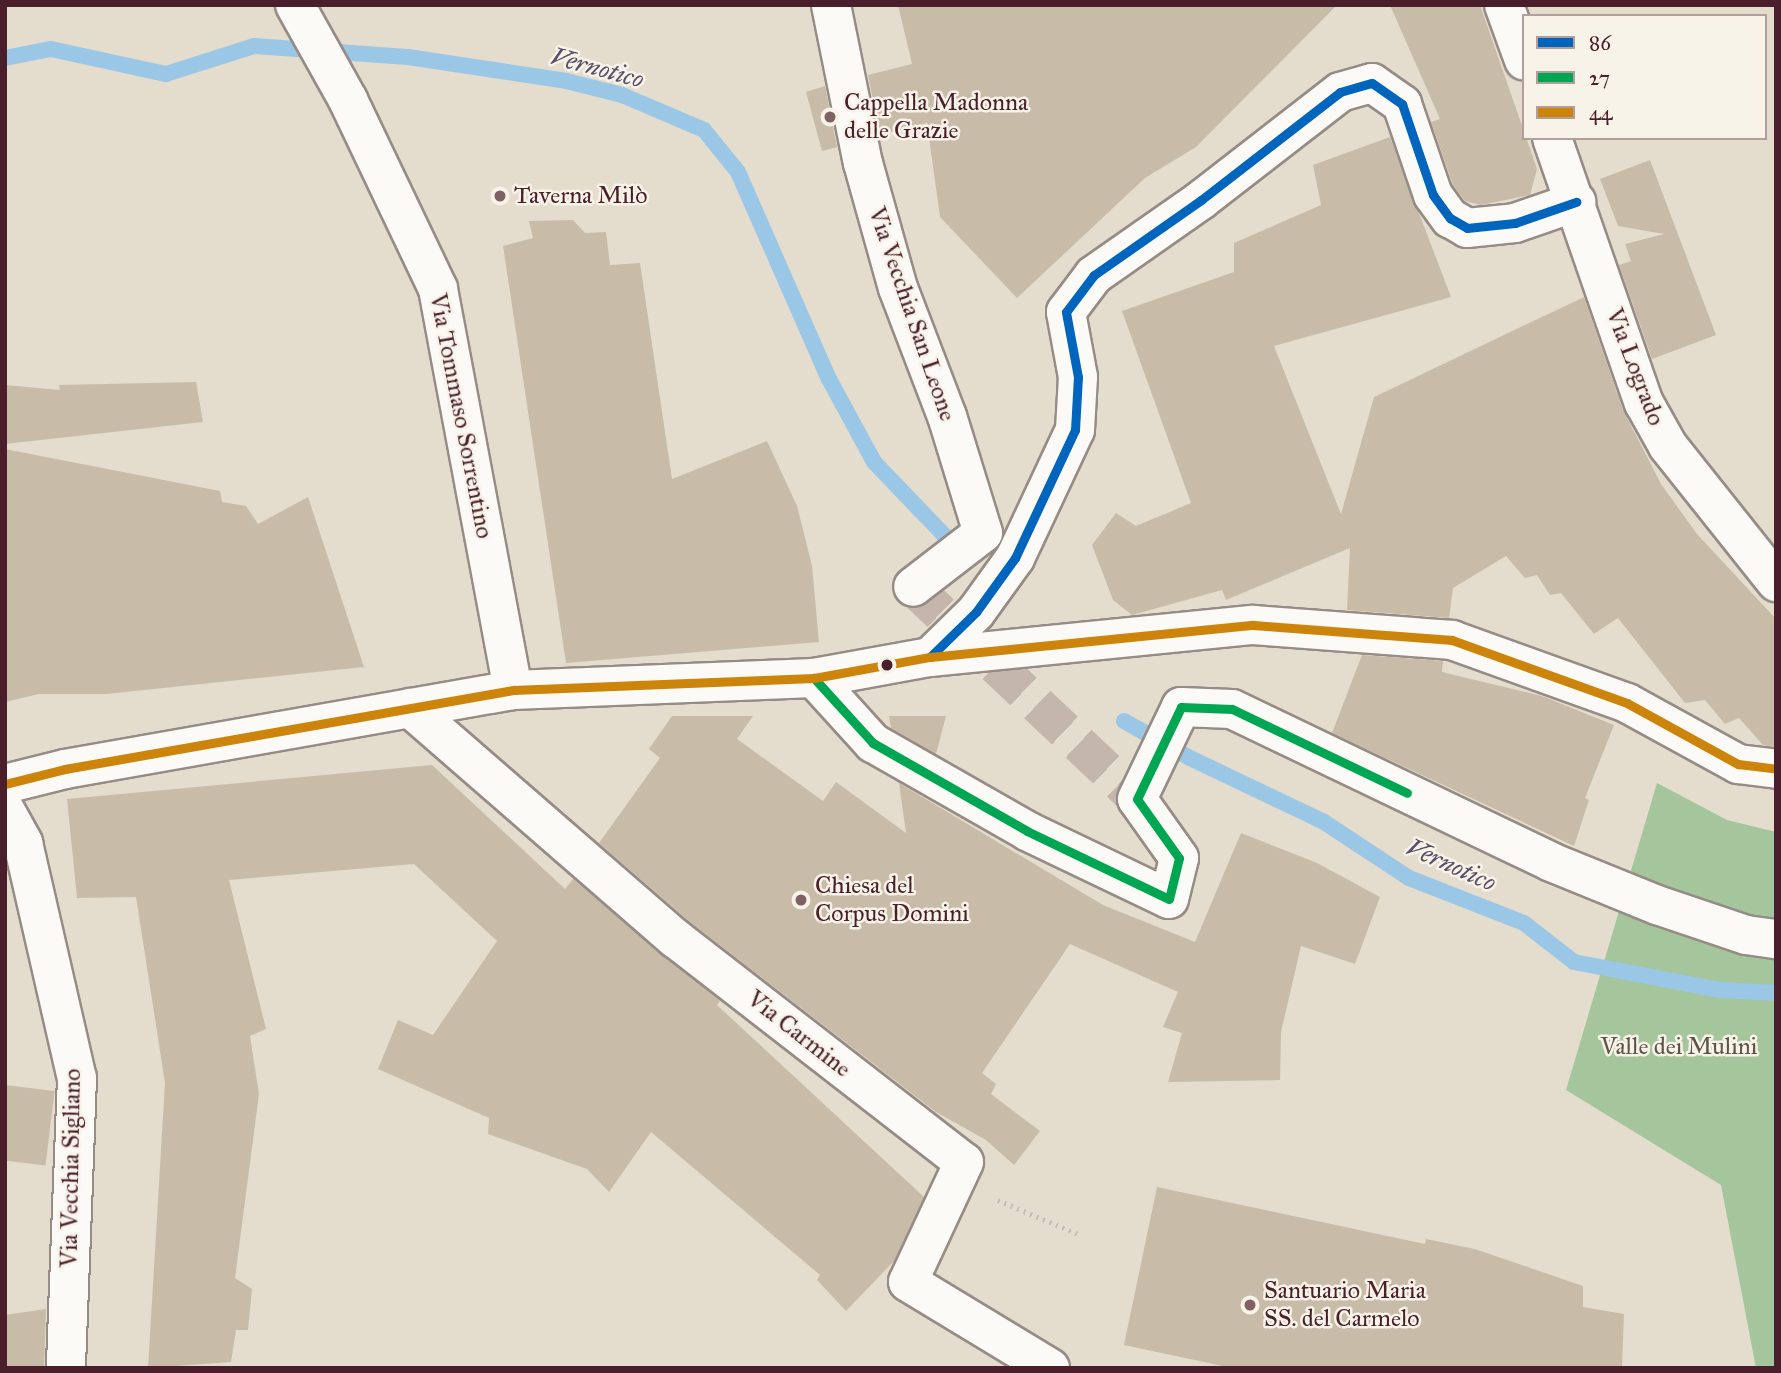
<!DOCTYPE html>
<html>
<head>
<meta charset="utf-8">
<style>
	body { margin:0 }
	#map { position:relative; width:1781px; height:1373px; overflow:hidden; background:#e4dccc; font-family:"IM FELL Great Primer",serif }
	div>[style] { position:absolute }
	.forest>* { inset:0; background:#a5c59c }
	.stream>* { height:16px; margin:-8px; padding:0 8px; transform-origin:8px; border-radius:8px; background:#9bc7e6 }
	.building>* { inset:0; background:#c8bca9; transform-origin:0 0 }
	.minor-tunnel>* { height:38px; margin-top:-19px; transform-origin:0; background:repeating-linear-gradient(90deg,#c5b6ac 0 38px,transparent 0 57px) }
	.path>* { height:4.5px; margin-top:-2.25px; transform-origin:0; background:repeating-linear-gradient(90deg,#c2bcba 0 2px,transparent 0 7px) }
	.roads { filter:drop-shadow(2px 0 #968b85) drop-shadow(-2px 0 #968b85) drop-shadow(0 2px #968b85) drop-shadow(0 -2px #968b85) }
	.minor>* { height:38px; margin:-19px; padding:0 19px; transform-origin:19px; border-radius:19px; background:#fbfaf7 }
	.bus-1>* { height:9px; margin:-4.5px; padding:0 4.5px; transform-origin:4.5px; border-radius:4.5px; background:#0065bd }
	.bus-2>* { height:9px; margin:-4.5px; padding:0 4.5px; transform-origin:4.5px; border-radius:4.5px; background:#00a651 }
	.bus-3>* { height:9px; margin:-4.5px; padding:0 4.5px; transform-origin:4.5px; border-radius:4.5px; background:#cc840b }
	.dots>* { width:19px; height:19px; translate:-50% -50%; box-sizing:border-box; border:4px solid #f7f3e8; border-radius:50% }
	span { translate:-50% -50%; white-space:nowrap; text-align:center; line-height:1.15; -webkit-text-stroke:5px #f7f3e8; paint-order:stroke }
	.poi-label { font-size:24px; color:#4a1f2b }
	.left { translate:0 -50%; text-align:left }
	.street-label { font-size:24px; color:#4a1f2b }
	.park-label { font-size:24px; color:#5e5447 }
	.water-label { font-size:26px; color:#594f66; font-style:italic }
	.frame { position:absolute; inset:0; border:7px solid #4a1f2b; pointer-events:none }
	.legend { position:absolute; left:1522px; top:14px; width:245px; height:126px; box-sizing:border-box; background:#f7f3e8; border:2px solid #b29e9c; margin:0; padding:9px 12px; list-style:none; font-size:21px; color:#4a1f2b }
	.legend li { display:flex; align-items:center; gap:14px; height:35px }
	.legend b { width:35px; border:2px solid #b29e9c }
</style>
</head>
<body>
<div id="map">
	<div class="forest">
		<i style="clip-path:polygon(1657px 783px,1727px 820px,1776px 832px,1776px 1368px,1756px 1368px,1721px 1185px,1566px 1090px)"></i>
	</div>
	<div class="stream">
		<i style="left:5px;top:58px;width:47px;rotate:-11.1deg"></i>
		<i style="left:51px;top:49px;width:118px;rotate:12.3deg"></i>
		<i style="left:166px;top:74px;width:92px;rotate:-17.7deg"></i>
		<i style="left:254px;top:46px;width:154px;rotate:4.1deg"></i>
		<i style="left:408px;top:57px;width:160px;rotate:8.6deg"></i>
		<i style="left:566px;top:81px;width:58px;rotate:14deg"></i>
		<i style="left:622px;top:95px;width:89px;rotate:23.1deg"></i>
		<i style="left:704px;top:130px;width:54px;rotate:51deg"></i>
		<i style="left:738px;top:172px;width:226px;rotate:66.3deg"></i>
		<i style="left:829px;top:379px;width:94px;rotate:61.5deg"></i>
		<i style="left:874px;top:462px;width:104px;rotate:46.2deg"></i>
		<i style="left:1124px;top:721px;width:76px;rotate:29.3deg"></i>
		<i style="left:1190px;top:758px;width:148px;rotate:25.5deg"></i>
		<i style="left:1324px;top:822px;width:102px;rotate:33.4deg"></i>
		<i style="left:1409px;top:878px;width:123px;rotate:21.4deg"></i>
		<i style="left:1524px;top:923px;width:63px;rotate:38deg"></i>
		<i style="left:1574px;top:962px;width:149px;rotate:10.9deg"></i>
		<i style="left:1720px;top:990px;width:56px;rotate:3.1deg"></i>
	</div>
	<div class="building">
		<i style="clip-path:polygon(898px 5px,1337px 5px,1196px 147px,1145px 178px,1017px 298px,940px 217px,927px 123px,880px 135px,868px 75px,912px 64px)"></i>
		<i style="clip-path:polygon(1390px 5px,1480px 5px,1537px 169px,1530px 195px,1481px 205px,1465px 201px,1453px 185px,1431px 122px,1440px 119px)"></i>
		<i style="clip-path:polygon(825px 86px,837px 147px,822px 151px,806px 92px)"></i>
		<i style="clip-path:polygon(1390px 137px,1451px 297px,1274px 346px,1341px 514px,1374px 397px,1584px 297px,1623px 410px,1661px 484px,1697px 534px,1776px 619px,1776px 747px,1763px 745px,1739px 718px,1725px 724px,1705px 700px,1685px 703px,1618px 618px,1594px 634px,1561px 593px,1550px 595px,1537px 575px,1525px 578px,1506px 556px,1453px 588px,1449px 618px,1347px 610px,1350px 548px,1226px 600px,1222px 590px,1132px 615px,1113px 600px,1092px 545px,1116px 513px,1136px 526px,1191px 503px,1122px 311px,1234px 272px,1234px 243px,1321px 205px,1313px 165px)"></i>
		<i style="clip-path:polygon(1650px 160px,1716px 335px,1652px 359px,1619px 265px,1631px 261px,1625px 244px,1664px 234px,1618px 226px,1600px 179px)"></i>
		<i style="clip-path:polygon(573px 220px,585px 233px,606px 232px,610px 265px,640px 263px,672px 479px,767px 441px,797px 506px,812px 566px,819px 642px,566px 663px,503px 246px,533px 238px,529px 221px)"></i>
		<i style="clip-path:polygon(196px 382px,203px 422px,5px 444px,5px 385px,60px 390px,59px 385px)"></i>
		<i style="clip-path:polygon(5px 449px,220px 491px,222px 502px,246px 506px,258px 524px,308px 497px,364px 667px,106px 694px,39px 694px,5px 702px)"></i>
		<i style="clip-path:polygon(1362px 655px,1443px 661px,1442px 672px,1542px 696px,1614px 725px,1585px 798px,1589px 800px,1574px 846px,1332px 733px)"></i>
		<i style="clip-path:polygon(672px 716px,753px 716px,737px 739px,823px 801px,836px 782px,906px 833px,899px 783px,1103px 905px,1195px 942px,1241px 833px,1317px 863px,1380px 897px,1355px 964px,1301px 946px,1281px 1032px,1280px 1080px,1168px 1082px,1182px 1033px,1163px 1027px,1178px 992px,1070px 944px,982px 1073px,996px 1084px,991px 1094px,1040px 1131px,1014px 1165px,986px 1140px,936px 1112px,690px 922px,599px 843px,660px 758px,649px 749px)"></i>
		<i style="clip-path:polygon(889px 716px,946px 716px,936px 754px,891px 728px)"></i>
		<i style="clip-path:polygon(432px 765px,565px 889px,573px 879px,720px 1001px,717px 1005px,924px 1197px,894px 1261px,846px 1311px,817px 1280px,820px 1275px,651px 1132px,609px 1192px,587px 1169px,488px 1134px,489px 1118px,378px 1069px,398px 1020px,433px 1035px,497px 941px,414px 864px,229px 880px,266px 1029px,250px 1036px,259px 1094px,235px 1278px,252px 1289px,248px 1330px,236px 1330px,231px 1362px,148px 1368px,165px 1083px,136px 897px,77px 898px,67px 799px)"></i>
		<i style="left:5px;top:1085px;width:50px;height:75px;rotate:7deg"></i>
		<i style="clip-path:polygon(1157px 1187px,1425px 1244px,1426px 1239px,1475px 1249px,1583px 1286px,1583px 1307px,1624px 1314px,1622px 1368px,1232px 1368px,1124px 1345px)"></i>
		<i style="clip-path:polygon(46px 1309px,44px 1368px,5px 1368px,5px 1315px)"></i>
	</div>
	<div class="minor-tunnel">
		<i style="left:913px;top:587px;width:308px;rotate:43.4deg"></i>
	</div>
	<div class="path">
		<i style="left:998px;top:1200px;width:87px;rotate:23deg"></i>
	</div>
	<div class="roads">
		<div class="minor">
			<i style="left:295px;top:5px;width:109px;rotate:60.8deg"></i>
			<i style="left:348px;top:100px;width:209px;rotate:64.5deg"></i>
			<i style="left:438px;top:289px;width:408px;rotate:79.4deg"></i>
			<i style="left:831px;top:5px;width:161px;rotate:78.6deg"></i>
			<i style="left:863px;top:163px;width:130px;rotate:74.4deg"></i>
			<i style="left:898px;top:288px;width:137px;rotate:69.1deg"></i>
			<i style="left:947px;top:416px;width:122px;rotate:72.9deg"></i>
			<i style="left:983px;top:533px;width:88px;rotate:142.4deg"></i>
			<i style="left:1504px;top:5px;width:59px;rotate:70deg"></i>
			<i style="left:1552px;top:138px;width:281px;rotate:70.9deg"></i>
			<i style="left:1644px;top:403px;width:49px;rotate:60.8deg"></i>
			<i style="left:1668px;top:446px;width:174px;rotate:51.5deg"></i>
			<i style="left:930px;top:657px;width:64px;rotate:-44.4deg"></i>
			<i style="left:976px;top:612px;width:67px;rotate:-54.2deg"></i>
			<i style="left:1015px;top:558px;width:141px;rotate:-64.9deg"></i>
			<i style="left:1075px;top:430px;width:53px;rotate:-86.8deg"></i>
			<i style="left:1078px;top:377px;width:66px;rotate:-100.5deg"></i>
			<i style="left:1066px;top:312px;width:46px;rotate:-52.9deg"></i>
			<i style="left:1094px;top:275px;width:131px;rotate:-35deg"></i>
			<i style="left:1201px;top:200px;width:176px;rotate:-37.8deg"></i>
			<i style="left:1340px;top:92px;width:33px;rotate:-16deg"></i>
			<i style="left:1372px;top:83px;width:37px;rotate:35deg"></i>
			<i style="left:1402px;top:104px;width:96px;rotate:71.2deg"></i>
			<i style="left:1433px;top:195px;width:29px;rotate:54deg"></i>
			<i style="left:1450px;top:218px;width:20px;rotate:30deg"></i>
			<i style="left:1467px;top:228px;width:48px;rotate:-5.9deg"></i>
			<i style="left:1515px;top:223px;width:65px;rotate:-19deg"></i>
			<i style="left:814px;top:678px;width:88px;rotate:47.8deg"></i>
			<i style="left:873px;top:743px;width:177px;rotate:29.7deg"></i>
			<i style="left:1027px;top:831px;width:157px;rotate:25.6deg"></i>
			<i style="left:1169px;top:899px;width:42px;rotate:-76.3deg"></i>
			<i style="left:1179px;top:858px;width:72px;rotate:-125.4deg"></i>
			<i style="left:1137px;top:799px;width:102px;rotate:-64.4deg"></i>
			<i style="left:1181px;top:707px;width:51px;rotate:2.2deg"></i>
			<i style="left:1232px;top:709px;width:354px;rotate:25.6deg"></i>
			<i style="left:1551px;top:862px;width:114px;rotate:22.1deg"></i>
			<i style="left:1657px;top:905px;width:94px;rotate:18.6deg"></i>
			<i style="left:1746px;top:935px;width:30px;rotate:8deg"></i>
			<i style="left:410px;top:708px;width:352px;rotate:41deg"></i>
			<i style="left:676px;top:939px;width:364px;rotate:37.8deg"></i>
			<i style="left:964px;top:1162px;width:132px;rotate:115deg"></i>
			<i style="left:908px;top:1282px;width:166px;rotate:31.2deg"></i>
			<i style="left:5px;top:784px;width:62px;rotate:-14deg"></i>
			<i style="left:65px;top:769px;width:455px;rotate:-10deg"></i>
			<i style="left:513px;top:690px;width:301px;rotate:-2.3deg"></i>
			<i style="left:814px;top:678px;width:118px;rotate:-10.3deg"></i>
			<i style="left:930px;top:657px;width:325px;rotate:-5.7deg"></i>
			<i style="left:1253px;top:625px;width:200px;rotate:4.3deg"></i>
			<i style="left:1452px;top:640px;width:186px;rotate:19.8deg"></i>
			<i style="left:1627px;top:703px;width:127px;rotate:28.8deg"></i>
			<i style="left:1738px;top:764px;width:38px;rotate:7deg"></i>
			<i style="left:5px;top:810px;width:38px;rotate:61deg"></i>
			<i style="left:23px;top:843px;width:241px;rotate:77.1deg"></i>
			<i style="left:77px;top:1078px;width:290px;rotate:92.2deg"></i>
		</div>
	</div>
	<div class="bus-1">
		<i style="left:930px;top:657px;width:64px;rotate:-44.4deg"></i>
		<i style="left:976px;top:612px;width:67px;rotate:-54.2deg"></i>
		<i style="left:1015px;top:558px;width:141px;rotate:-64.9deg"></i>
		<i style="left:1075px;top:430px;width:53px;rotate:-86.8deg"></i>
		<i style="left:1078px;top:377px;width:66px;rotate:-100.5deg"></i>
		<i style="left:1066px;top:312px;width:46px;rotate:-52.9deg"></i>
		<i style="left:1094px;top:275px;width:131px;rotate:-35deg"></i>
		<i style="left:1201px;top:200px;width:176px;rotate:-37.8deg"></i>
		<i style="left:1340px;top:92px;width:33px;rotate:-16deg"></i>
		<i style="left:1372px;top:83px;width:37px;rotate:35deg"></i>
		<i style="left:1402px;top:104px;width:96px;rotate:71.2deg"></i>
		<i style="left:1433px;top:195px;width:29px;rotate:54deg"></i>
		<i style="left:1450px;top:218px;width:20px;rotate:30deg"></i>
		<i style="left:1467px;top:228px;width:48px;rotate:-5.9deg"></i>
		<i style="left:1515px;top:223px;width:65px;rotate:-19deg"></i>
	</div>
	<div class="bus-2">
		<i style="left:814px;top:678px;width:88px;rotate:47.8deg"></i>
		<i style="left:873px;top:743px;width:177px;rotate:29.7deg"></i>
		<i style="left:1027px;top:831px;width:157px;rotate:25.6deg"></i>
		<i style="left:1169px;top:899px;width:42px;rotate:-76.3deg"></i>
		<i style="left:1179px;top:858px;width:72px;rotate:-125.4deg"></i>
		<i style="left:1137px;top:799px;width:102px;rotate:-64.4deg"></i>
		<i style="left:1181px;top:707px;width:51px;rotate:2.2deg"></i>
		<i style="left:1232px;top:709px;width:194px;rotate:25.6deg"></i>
	</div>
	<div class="bus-3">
		<i style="left:5px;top:784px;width:62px;rotate:-14deg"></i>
		<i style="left:65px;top:769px;width:455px;rotate:-10deg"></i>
		<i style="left:513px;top:690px;width:301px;rotate:-2.3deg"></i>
		<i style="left:814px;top:678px;width:118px;rotate:-10.3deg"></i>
		<i style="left:930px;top:657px;width:325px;rotate:-5.7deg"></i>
		<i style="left:1253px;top:625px;width:200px;rotate:4.3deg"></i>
		<i style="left:1452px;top:640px;width:186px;rotate:19.8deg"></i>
		<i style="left:1627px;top:703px;width:127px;rotate:28.8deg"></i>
		<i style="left:1738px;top:764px;width:38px;rotate:7deg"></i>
	</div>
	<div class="dots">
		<i style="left:830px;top:117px;background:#806163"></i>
		<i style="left:500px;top:196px;background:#806163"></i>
		<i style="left:887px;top:665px;background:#4a1f2b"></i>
		<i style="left:801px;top:900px;background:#806163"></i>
		<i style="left:1250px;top:1305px;background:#806163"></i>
	</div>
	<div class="poi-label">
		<span class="left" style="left:844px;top:117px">Cappella Madonna<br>delle Grazie</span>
		<span class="left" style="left:514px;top:196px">Taverna Milò</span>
		<span class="left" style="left:815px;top:900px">Chiesa del<br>Corpus Domini</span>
		<span class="left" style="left:1264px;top:1305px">Santuario Maria<br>SS. del Carmelo</span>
	</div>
	<div class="street-label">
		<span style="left:912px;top:314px;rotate:71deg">Via Vecchia San Leone</span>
		<span style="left:1635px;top:367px;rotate:69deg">Via Logrado</span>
		<span style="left:461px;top:416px;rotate:79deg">Via Tommaso Sorrentino</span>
		<span style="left:799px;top:1034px;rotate:38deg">Via Carmine</span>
		<span style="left:71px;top:1168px;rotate:-89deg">Via Vecchia Sigliano</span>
	</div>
	<div class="park-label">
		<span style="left:1679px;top:1047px">Valle dei Mulini</span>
	</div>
	<div class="water-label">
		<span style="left:597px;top:68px;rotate:15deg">Vernotico</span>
		<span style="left:1451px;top:865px;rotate:24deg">Vernotico</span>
	</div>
	<div class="frame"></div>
	<ul class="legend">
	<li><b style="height:9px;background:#0065bd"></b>86</li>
	<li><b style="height:9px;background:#00a651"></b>27</li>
	<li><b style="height:9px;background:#cc840b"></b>44</li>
	</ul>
</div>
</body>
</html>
